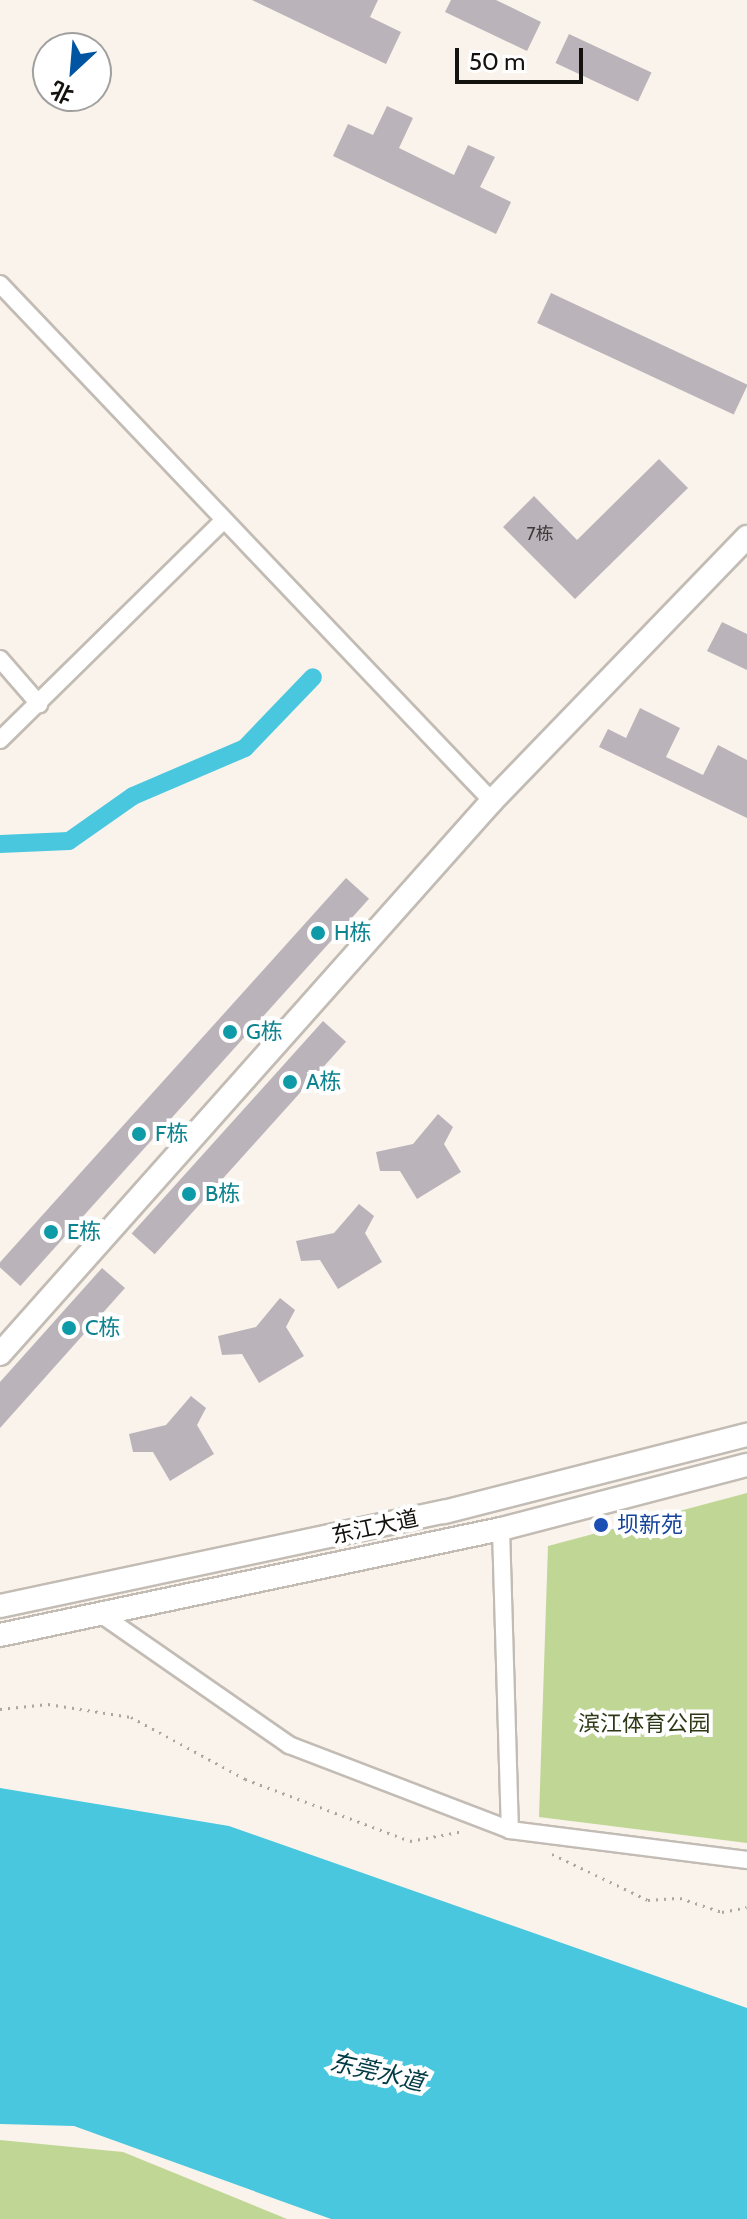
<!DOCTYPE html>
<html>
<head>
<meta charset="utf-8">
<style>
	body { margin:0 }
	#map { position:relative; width:747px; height:2219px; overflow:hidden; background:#f9f3ec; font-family:Cabin,"Noto Sans SC",sans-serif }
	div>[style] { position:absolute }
	.green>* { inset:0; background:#c0d695 }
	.water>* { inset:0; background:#49c7df }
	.canal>* { height:18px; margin:-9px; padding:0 9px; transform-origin:9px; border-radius:9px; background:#49c7df }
	.building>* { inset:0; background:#bab3ba; transform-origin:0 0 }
	.path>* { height:3px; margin-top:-1.5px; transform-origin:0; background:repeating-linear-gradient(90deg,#aaa6a0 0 2px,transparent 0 8px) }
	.roads { filter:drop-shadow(2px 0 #c2bcb5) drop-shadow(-2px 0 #c2bcb5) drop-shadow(0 2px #c2bcb5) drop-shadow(0 -2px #c2bcb5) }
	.street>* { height:16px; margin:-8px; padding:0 8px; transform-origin:8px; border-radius:8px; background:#fff }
	.secondary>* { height:22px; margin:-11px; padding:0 11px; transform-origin:11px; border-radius:11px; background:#fff }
	.dots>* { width:22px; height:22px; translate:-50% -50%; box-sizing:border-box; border:4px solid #fff; border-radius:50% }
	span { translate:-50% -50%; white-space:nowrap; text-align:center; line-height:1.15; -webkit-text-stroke:8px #fff; paint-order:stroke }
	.number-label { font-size:18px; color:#3e3a3a }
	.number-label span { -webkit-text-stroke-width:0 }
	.culture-label { font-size:22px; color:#0d838f }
	.left { translate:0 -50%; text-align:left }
	.transit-label { font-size:22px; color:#164399 }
	.street-label { font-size:22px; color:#14120f }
	.park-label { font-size:22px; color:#2e3916 }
	.water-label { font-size:24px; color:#003a45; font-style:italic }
	.north { position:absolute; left:32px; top:32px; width:80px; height:80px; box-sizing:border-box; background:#fff; border:2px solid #a1a09f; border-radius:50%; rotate:206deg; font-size:22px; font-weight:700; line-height:32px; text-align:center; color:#14120f }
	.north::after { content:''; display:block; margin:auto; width:28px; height:36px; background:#0055a3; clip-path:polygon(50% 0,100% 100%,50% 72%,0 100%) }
	.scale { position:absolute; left:455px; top:48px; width:128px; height:36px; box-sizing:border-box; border:4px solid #14120f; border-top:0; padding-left:10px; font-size:24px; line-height:28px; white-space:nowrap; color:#14120f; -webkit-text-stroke:6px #fff; paint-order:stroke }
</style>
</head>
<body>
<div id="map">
	<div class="green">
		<i style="clip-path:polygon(747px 1493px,747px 1843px,539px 1817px,548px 1546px)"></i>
		<i style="clip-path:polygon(0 2140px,123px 2152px,287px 2219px,0 2219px)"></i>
	</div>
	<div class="water">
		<i style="clip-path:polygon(0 1788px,229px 1826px,747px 2008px,747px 2219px,331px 2219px,74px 2126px,0 2124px)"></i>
	</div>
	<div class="canal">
		<i style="left:0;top:844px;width:69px;rotate:-2.5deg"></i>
		<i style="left:69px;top:841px;width:78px;rotate:-35.1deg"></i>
		<i style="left:133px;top:796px;width:122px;rotate:-23.2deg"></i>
		<i style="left:245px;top:748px;width:98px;rotate:-46.2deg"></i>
	</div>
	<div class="building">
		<i style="clip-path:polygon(252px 0,378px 0,370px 17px,401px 32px,386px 64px)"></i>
		<i style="clip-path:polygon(451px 0,496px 0,541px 22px,527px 51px,445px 12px)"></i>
		<i style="left:569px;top:34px;width:91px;height:32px;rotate:25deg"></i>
		<i style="clip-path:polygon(387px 106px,413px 118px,399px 148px,454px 175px,468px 145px,495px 157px,480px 187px,511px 202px,496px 234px,333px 156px,348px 124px,373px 135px)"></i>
		<i style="left:551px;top:293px;width:217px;height:33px;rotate:25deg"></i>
		<i style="clip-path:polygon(659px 459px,688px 488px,575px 599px,503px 527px,534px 496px,577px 540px)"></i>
		<i style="clip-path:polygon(722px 622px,747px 634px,747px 670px,707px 651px)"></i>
		<i style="clip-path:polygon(640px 708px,680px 728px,666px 757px,703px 775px,718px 745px,747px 760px,747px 818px,599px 747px,608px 729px,626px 738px)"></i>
		<i style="left:346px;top:878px;width:31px;height:521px;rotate:42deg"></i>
		<i style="left:323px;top:1021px;width:31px;height:286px;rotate:42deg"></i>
		<i style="clip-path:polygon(438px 1114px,453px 1127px,444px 1144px,461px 1172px,417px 1199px,400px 1171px,380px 1171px,376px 1152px,413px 1144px)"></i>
		<i style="clip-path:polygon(359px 1204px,374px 1216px,365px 1233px,382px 1262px,338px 1289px,320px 1260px,301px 1261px,296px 1241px,334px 1233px)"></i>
		<i style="clip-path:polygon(102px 1268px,125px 1288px,0 1428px,0 1382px)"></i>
		<i style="clip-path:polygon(280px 1298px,295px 1310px,286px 1327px,304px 1356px,259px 1383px,242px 1354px,222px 1355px,218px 1336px,256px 1327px)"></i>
		<i style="clip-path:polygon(191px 1396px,206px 1408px,197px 1425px,214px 1454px,170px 1481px,153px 1452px,133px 1452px,129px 1434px,166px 1425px)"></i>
	</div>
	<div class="path">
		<i style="left:0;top:1709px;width:48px;rotate:-5.9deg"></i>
		<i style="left:48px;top:1704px;width:84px;rotate:8.9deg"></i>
		<i style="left:131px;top:1717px;width:130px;rotate:28.5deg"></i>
		<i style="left:245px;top:1779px;width:176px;rotate:20.6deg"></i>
		<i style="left:410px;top:1841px;width:55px;rotate:-10.5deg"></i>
		<i style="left:552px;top:1854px;width:106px;rotate:25.6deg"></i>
		<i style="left:648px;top:1900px;width:32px;rotate:-4deg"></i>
		<i style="left:680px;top:1898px;width:44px;rotate:18.4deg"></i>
		<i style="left:722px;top:1912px;width:25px;rotate:-11deg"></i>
	</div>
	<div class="roads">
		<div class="street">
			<i style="left:0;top:284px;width:714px;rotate:46.42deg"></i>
			<i style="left:0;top:659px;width:60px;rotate:49.1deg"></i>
			<i style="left:0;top:740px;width:311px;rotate:-44.5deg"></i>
			<i style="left:501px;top:1529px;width:301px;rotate:88.3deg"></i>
			<i style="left:102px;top:1615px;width:228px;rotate:34.8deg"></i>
			<i style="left:289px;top:1745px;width:237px;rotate:21deg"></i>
			<i style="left:510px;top:1830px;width:239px;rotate:7.2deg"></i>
		</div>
		<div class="secondary">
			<i style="left:0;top:1354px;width:740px;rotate:-48.34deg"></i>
			<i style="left:492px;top:801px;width:367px;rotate:-46deg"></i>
			<i style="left:0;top:1606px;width:454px;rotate:-12deg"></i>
			<i style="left:444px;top:1512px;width:313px;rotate:-14.3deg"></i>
			<i style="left:0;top:1635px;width:512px;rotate:-11.95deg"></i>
			<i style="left:501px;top:1529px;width:254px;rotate:-14.6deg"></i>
		</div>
	</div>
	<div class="dots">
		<i style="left:318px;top:933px;background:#0f9aa8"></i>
		<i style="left:230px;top:1032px;background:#0f9aa8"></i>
		<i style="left:290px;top:1082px;background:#0f9aa8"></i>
		<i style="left:139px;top:1134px;background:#0f9aa8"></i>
		<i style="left:189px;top:1194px;background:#0f9aa8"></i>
		<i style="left:51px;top:1232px;background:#0f9aa8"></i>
		<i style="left:69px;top:1328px;background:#0f9aa8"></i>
		<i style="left:601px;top:1525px;background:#1a4fb4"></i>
	</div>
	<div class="number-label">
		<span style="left:540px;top:534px">7栋</span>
	</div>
	<div class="culture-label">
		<span class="left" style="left:334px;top:933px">H栋</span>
		<span class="left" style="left:246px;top:1032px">G栋</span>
		<span class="left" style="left:306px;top:1082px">A栋</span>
		<span class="left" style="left:155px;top:1134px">F栋</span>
		<span class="left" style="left:205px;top:1194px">B栋</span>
		<span class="left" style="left:67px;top:1232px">E栋</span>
		<span class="left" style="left:85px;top:1328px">C栋</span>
	</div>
	<div class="transit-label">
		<span class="left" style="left:617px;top:1525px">坝新苑</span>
	</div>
	<div class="street-label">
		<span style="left:375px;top:1527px;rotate:-12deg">东江大道</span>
	</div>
	<div class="park-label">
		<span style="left:644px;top:1724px">滨江体育公园</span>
	</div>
	<div class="water-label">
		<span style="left:377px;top:2072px;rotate:13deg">东莞水道</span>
	</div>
	<div class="north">北</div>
	<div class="scale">50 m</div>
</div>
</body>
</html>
